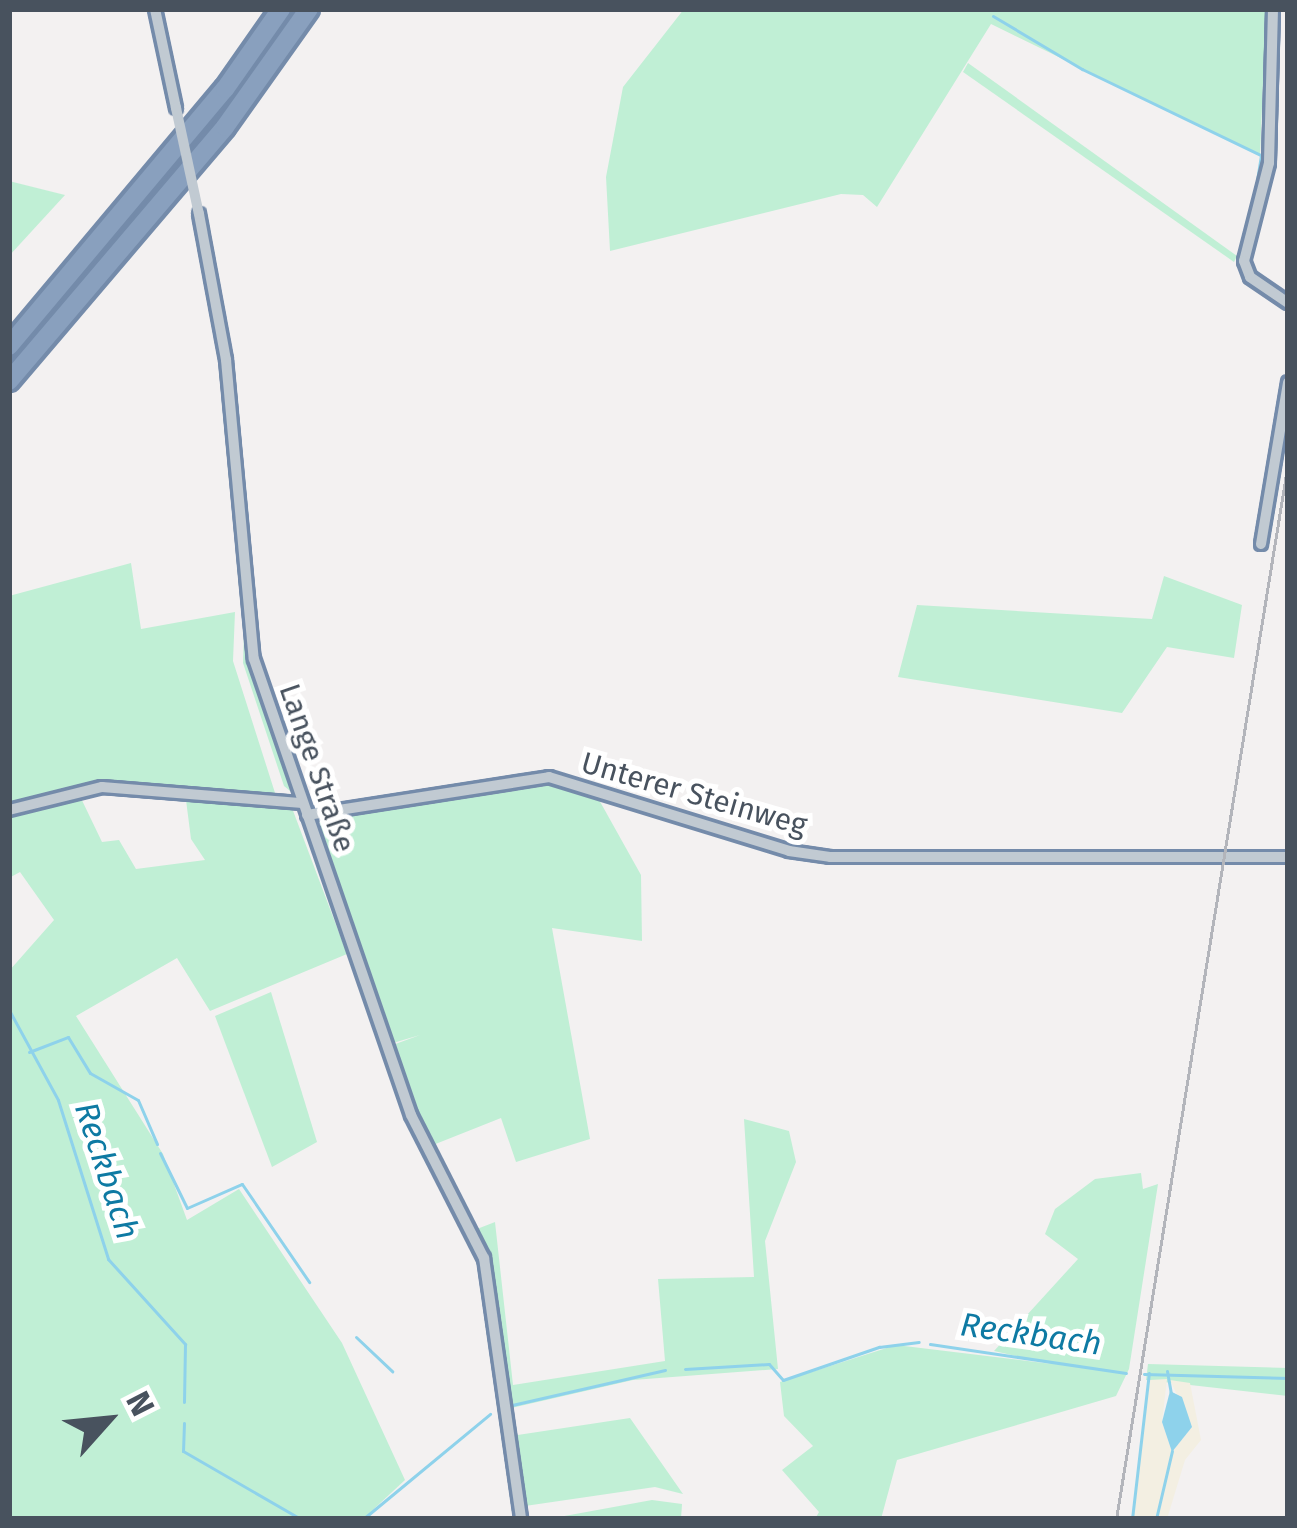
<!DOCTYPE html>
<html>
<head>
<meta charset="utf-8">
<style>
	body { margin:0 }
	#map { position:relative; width:1297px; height:1528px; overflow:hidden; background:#f3f1f1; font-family:"Fira Sans",sans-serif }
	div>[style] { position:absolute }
	.green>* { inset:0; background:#c0efd5 }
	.sand>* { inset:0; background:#f3efe2 }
	.water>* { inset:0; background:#8ed2eb }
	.stream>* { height:3px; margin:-1.5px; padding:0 1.5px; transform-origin:1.5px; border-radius:1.5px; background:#8ed2eb }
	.roads { filter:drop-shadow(3px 0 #748baa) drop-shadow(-3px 0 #748baa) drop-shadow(0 3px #748baa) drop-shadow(0 -3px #748baa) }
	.street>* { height:10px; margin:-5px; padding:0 5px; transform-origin:5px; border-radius:5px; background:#c1cad2 }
	.highway>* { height:18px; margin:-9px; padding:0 9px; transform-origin:9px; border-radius:9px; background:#89a0be }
	.rail>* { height:3px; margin:-1.5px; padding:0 1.5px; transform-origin:1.5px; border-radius:1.5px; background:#b3b5bb }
	.street-bridge>* { height:10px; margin:-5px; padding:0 5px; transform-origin:5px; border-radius:5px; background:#c1cad2 }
	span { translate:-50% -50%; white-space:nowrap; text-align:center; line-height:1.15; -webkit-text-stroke:10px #fff; paint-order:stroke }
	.street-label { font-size:30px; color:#48525e }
	.water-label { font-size:33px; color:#0e7aa3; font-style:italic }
	.frame { position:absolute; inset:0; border:12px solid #48525e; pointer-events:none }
	.north { position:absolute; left:48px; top:1360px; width:120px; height:120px; -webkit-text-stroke:9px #fff; paint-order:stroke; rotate:63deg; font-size:33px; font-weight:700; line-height:48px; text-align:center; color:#48525e }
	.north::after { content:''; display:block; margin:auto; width:42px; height:54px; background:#48525e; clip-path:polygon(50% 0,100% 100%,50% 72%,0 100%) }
</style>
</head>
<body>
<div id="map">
	<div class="green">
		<i style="clip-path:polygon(684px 9px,1266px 9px,1260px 155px,991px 24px,877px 207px,863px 195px,841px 194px,610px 251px,606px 177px,623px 87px)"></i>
		<i style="clip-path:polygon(968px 63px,1237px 256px,1234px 262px,963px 72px)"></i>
		<i style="clip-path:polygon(9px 181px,65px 195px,9px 256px)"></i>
		<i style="clip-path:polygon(131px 563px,141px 629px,235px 612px,233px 661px,276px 796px,106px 783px,9px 805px,9px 596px)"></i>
		<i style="clip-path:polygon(1164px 576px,1242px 605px,1234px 658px,1167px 647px,1122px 713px,898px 677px,917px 605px,1152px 619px)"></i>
		<i style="clip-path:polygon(244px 630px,250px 659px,295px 795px,284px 786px,243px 663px)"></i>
		<i style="clip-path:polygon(551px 785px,598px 798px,641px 875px,642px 941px,552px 928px,590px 1139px,516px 1162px,501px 1118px,433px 1145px,416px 1116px,390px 1046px,420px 1035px,393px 1043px,319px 821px)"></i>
		<i style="clip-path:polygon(78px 792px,102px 842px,119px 840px,136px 869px,205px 860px,191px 839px,186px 800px,292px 808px,347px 954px,210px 1011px,177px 958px,76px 1016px,163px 1154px,187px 1220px,239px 1189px,342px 1343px,405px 1480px,363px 1519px,9px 1519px,9px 971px,54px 920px,20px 872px,9px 878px,9px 814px)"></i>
		<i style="clip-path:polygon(271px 992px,317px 1142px,272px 1167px,215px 1016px)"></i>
		<i style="clip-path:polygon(744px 1119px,789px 1131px,796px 1162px,765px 1241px,778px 1369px,633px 1380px,507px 1409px,490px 1256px,477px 1229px,495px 1222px,513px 1385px,665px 1361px,658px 1279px,754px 1277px)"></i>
		<i style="clip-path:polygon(1141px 1173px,1143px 1189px,1158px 1184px,1129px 1369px,1116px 1396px,897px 1460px,881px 1519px,815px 1519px,819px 1512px,782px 1470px,813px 1446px,784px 1416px,780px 1382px,896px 1345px,1052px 1364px,994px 1351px,1078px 1259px,1045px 1234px,1055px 1209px,1095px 1179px)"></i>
		<i style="clip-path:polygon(1148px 1364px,1288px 1368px,1288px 1396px,1146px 1380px)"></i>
		<i style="clip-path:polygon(630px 1418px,683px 1494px,655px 1487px,525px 1506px,511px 1436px)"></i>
		<i style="clip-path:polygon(652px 1500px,682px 1504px,681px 1519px,548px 1519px)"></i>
	</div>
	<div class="sand">
		<i style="clip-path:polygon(1167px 1379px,1162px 1422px,1172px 1452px,1192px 1427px,1170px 1380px,1190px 1383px,1201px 1440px,1185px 1460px,1167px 1519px,1133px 1519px,1150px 1380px)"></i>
	</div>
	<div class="water">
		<i style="clip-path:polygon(1170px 1391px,1182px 1397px,1192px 1427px,1172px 1452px,1162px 1422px)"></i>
	</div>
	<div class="stream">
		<i style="left:993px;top:16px;width:104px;rotate:30.8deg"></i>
		<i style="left:1082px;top:69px;width:199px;rotate:25.7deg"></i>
		<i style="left:1261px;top:155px;width:26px;rotate:99deg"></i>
		<i style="left:9px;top:1010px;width:102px;rotate:61.4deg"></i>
		<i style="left:58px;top:1100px;width:167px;rotate:72.5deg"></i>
		<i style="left:108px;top:1259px;width:115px;rotate:47.8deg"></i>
		<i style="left:185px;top:1344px;width:58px;rotate:91deg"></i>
		<i style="left:29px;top:1052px;width:42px;rotate:-21deg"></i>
		<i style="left:68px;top:1037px;width:42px;rotate:58.6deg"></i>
		<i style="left:90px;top:1073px;width:55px;rotate:29.4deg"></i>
		<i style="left:138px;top:1100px;width:48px;rotate:66.6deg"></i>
		<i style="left:160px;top:1153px;width:61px;rotate:63.9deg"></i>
		<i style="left:187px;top:1208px;width:60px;rotate:-23.6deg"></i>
		<i style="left:242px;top:1184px;width:119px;rotate:55.6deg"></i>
		<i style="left:356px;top:1337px;width:50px;rotate:43.4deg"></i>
		<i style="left:930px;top:1344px;width:198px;rotate:8.4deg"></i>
		<i style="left:685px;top:1369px;width:84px;rotate:-3.4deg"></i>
		<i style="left:769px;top:1364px;width:21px;rotate:49deg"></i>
		<i style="left:783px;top:1380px;width:102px;rotate:-19deg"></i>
		<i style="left:879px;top:1347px;width:40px;rotate:-7.1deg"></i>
		<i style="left:1167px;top:1371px;width:22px;rotate:80deg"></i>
		<i style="left:1144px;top:1374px;width:144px;rotate:1.6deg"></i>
		<i style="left:512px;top:1405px;width:157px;rotate:-12.9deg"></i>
		<i style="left:184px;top:1423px;width:28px;rotate:92deg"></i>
		<i style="left:183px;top:1451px;width:136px;rotate:30deg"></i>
		<i style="left:363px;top:1519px;width:165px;rotate:-39.6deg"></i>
		<i style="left:1132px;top:1519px;width:147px;rotate:-83.4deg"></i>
		<i style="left:1156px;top:1519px;width:70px;rotate:-76.8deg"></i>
	</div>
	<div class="roads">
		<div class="street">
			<i style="left:155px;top:9px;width:101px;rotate:78deg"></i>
			<i style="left:1273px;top:9px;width:154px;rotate:91.5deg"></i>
			<i style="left:1269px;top:163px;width:101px;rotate:104.3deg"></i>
			<i style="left:1244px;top:261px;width:17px;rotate:69deg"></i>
			<i style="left:1250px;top:277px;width:46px;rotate:34.4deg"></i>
			<i style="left:199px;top:214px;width:148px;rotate:79.5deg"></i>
			<i style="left:226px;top:360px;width:300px;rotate:84.7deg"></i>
			<i style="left:254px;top:659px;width:482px;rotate:71deg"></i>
			<i style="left:411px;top:1115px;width:161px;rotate:63deg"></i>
			<i style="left:484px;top:1258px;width:264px;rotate:81.9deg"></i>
			<i style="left:1261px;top:544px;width:164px;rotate:-80.5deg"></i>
			<i style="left:9px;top:810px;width:96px;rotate:-13.9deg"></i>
			<i style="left:102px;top:787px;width:201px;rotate:4.6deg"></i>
			<i style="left:307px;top:815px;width:245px;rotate:-8.9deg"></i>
			<i style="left:549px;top:777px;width:251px;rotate:17.1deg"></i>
			<i style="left:789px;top:851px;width:41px;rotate:8.3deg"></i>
			<i style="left:830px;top:857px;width:458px"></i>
		</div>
		<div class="highway">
			<i style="left:9px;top:346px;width:336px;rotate:-50deg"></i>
			<i style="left:225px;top:89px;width:98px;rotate:-55deg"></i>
			<i style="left:9px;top:381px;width:333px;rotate:-49.6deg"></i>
			<i style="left:225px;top:127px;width:145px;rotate:-54.6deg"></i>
		</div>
	</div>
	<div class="rail">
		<i style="left:1116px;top:1519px;width:1071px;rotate:-80.76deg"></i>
	</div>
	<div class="street-bridge">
		<i style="left:176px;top:108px;width:108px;rotate:77.8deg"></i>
	</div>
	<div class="street-label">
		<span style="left:317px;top:768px;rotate:71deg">Lange Straße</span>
		<span style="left:694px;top:794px;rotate:16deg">Unterer Steinweg</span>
	</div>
	<div class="water-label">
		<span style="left:106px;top:1171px;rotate:72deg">Reckbach</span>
		<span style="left:1031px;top:1335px;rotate:8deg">Reckbach</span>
	</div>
	<div class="frame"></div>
	<div class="north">N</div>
</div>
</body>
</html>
